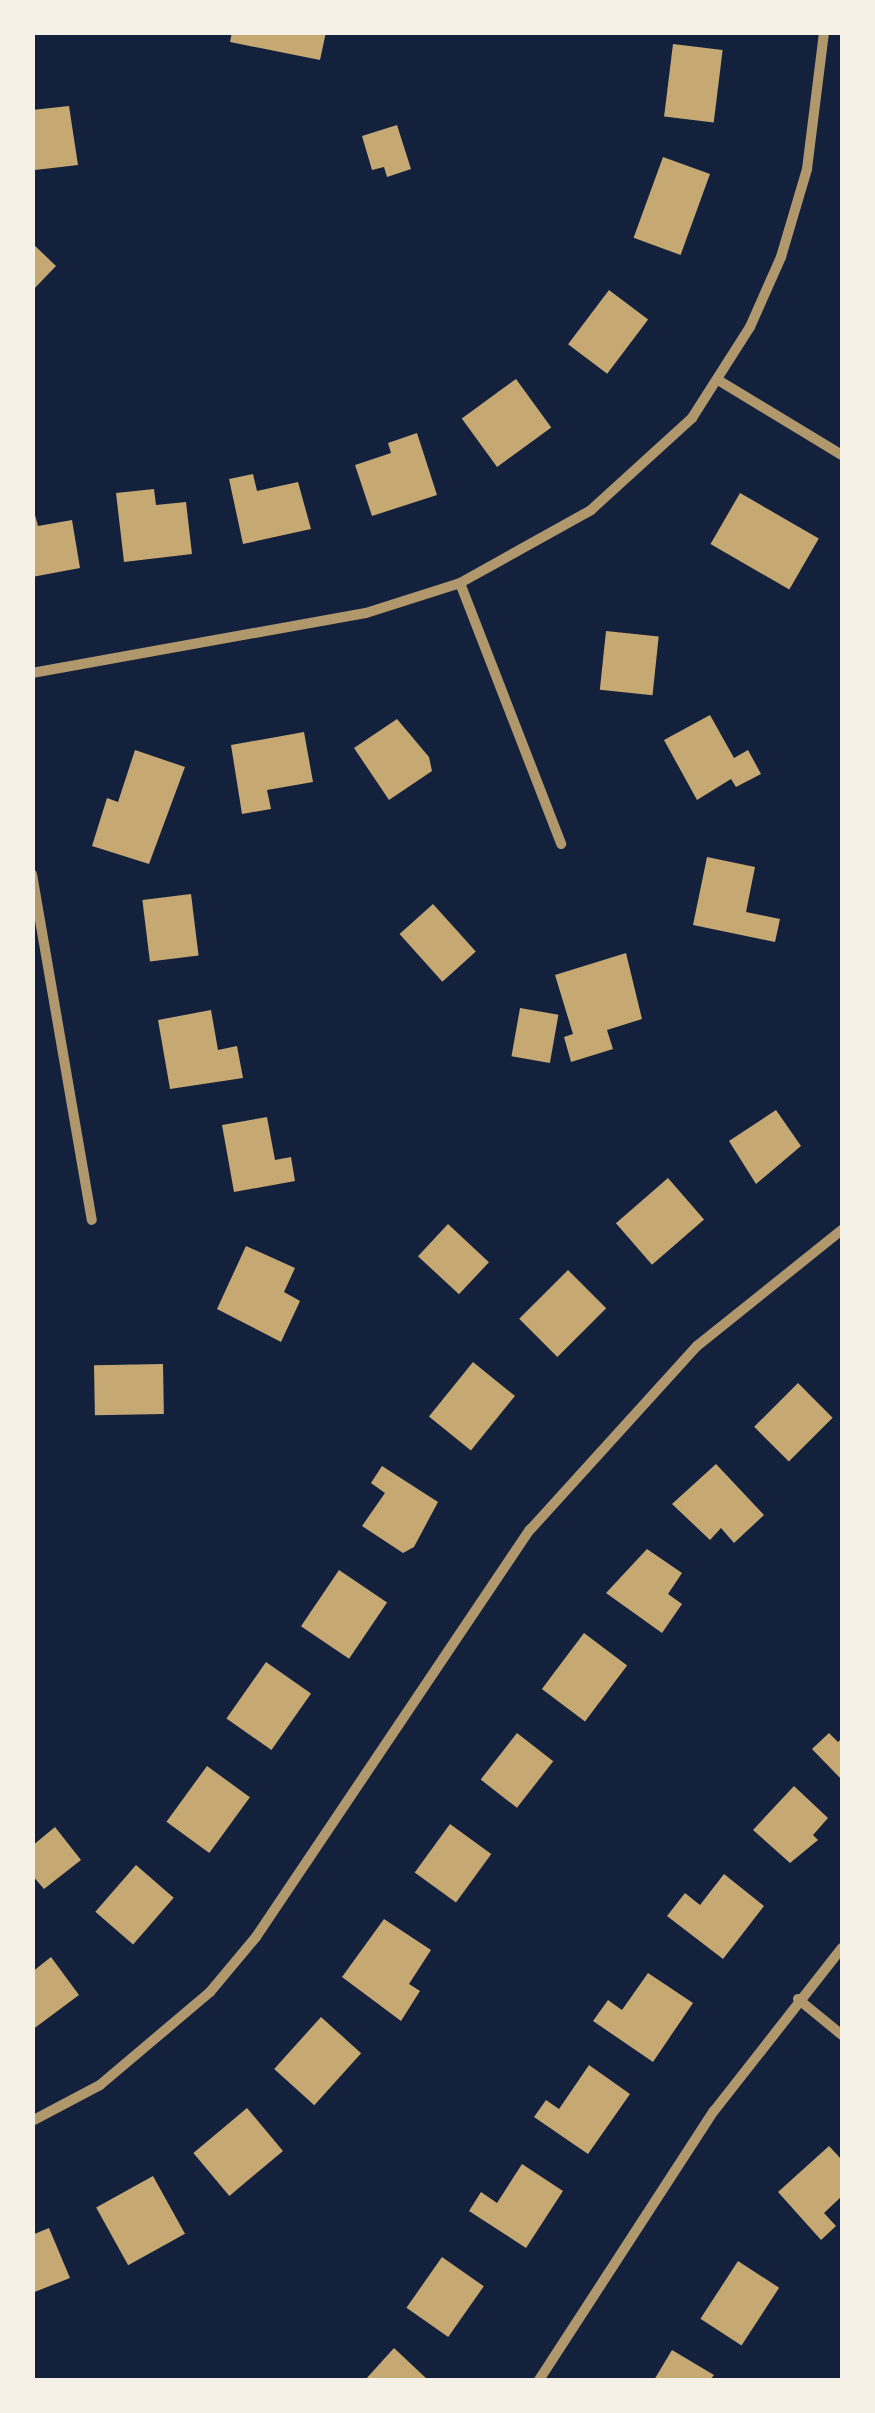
<!DOCTYPE html>
<html>
<head>
<meta charset="utf-8">
<style>
	body { margin:0 }
	#map { position:relative; width:875px; height:2413px; overflow:hidden; background:#14213d; font-family:"Fira Sans Condensed",sans-serif }
	div>[style] { position:absolute }
	.building>* { inset:0; background:#c6a872; transform-origin:0 0 }
	.minor>* { height:10px; margin:-5px; padding:0 5px; transform-origin:5px; border-radius:5px; background:#b1986c }
	span { translate:-50% -50%; white-space:nowrap; text-align:center; line-height:1.15; -webkit-text-stroke:8px #f6f1e7; paint-order:stroke }
	.frame { position:absolute; inset:0; border:35px solid #f6f1e7; pointer-events:none }
</style>
</head>
<body>
<div id="map">
	<div class="building">
		<i style="clip-path:polygon(232px 32px,326px 32px,320px 60px,230px 42px)"></i>
		<i style="left:673px;top:44px;width:50px;height:73px;rotate:7deg"></i>
		<i style="clip-path:polygon(69px 106px,78px 165px,35px 170px,32px 110px)"></i>
		<i style="clip-path:polygon(397px 125px,411px 169px,387px 177px,384px 167px,372px 170px,362px 136px)"></i>
		<i style="left:663px;top:157px;width:50px;height:86px;rotate:20deg"></i>
		<i style="clip-path:polygon(32px 243px,56px 266px,32px 291px)"></i>
		<i style="left:609px;top:290px;width:49px;height:68px;rotate:37deg"></i>
		<i style="left:516px;top:379px;width:60px;height:67px;rotate:54deg"></i>
		<i style="clip-path:polygon(417px 433px,437px 495px,372px 516px,355px 465px,391px 453px,388px 443px)"></i>
		<i style="clip-path:polygon(253px 474px,257px 491px,298px 482px,311px 529px,243px 544px,229px 479px)"></i>
		<i style="clip-path:polygon(154px 489px,156px 505px,186px 502px,192px 554px,124px 562px,116px 493px)"></i>
		<i style="left:740px;top:493px;width:91px;height:59px;rotate:30deg"></i>
		<i style="clip-path:polygon(32px 504px,38px 526px,72px 520px,80px 568px,32px 577px)"></i>
		<i style="left:606px;top:631px;width:53px;height:59px;rotate:6deg"></i>
		<i style="clip-path:polygon(710px 715px,734px 758px,748px 750px,761px 774px,736px 787px,731px 779px,697px 800px,664px 740px)"></i>
		<i style="clip-path:polygon(397px 719px,429px 757px,432px 771px,389px 800px,354px 748px)"></i>
		<i style="clip-path:polygon(304px 732px,313px 782px,267px 790px,271px 809px,242px 814px,231px 745px)"></i>
		<i style="clip-path:polygon(135px 750px,185px 767px,149px 864px,92px 846px,107px 798px,118px 802px)"></i>
		<i style="clip-path:polygon(707px 857px,755px 867px,746px 912px,780px 919px,775px 942px,693px 925px)"></i>
		<i style="left:191px;top:894px;width:62px;height:49px;rotate:83deg"></i>
		<i style="left:433px;top:904px;width:64px;height:45px;rotate:48deg"></i>
		<i style="clip-path:polygon(626px 953px,642px 1019px,607px 1030px,613px 1049px,571px 1062px,564px 1037px,573px 1034px,555px 975px)"></i>
		<i style="left:520px;top:1008px;width:39px;height:49px;rotate:10deg"></i>
		<i style="clip-path:polygon(211px 1010px,218px 1050px,237px 1046px,243px 1078px,170px 1089px,158px 1020px)"></i>
		<i style="clip-path:polygon(776px 1110px,801px 1146px,756px 1184px,729px 1141px)"></i>
		<i style="clip-path:polygon(267px 1117px,275px 1160px,291px 1157px,295px 1181px,234px 1192px,222px 1125px)"></i>
		<i style="left:668px;top:1178px;width:55px;height:69px;rotate:49deg"></i>
		<i style="left:448px;top:1224px;width:56px;height:44px;rotate:43deg"></i>
		<i style="clip-path:polygon(246px 1246px,295px 1268px,284px 1292px,300px 1301px,281px 1342px,217px 1309px)"></i>
		<i style="left:568px;top:1270px;width:54px;height:69px;rotate:45deg"></i>
		<i style="left:473px;top:1362px;width:54px;height:70px;rotate:39deg"></i>
		<i style="left:163px;top:1364px;width:50px;height:69px;rotate:89deg"></i>
		<i style="left:798px;top:1383px;width:49px;height:62px;rotate:45deg"></i>
		<i style="clip-path:polygon(716px 1464px,764px 1515px,734px 1543px,721px 1528px,710px 1540px,672px 1504px)"></i>
		<i style="clip-path:polygon(382px 1466px,438px 1502px,414px 1547px,403px 1553px,362px 1526px,385px 1493px,371px 1483px)"></i>
		<i style="clip-path:polygon(647px 1549px,682px 1573px,668px 1594px,682px 1604px,662px 1633px,606px 1593px)"></i>
		<i style="left:339px;top:1570px;width:58px;height:68px;rotate:34deg"></i>
		<i style="left:584px;top:1633px;width:54px;height:70px;rotate:37deg"></i>
		<i style="left:266px;top:1662px;width:55px;height:69px;rotate:35deg"></i>
		<i style="left:517px;top:1733px;width:46px;height:59px;rotate:38deg"></i>
		<i style="clip-path:polygon(829px 1733px,838px 1742px,842px 1738px,842px 1780px,812px 1749px)"></i>
		<i style="left:207px;top:1766px;width:53px;height:69px;rotate:36deg"></i>
		<i style="clip-path:polygon(794px 1786px,828px 1818px,813px 1835px,818px 1840px,790px 1863px,753px 1830px)"></i>
		<i style="left:450px;top:1824px;width:51px;height:60px;rotate:36deg"></i>
		<i style="clip-path:polygon(55px 1827px,81px 1860px,44px 1889px,32px 1875px,32px 1846px)"></i>
		<i style="left:136px;top:1865px;width:50px;height:62px;rotate:41deg"></i>
		<i style="clip-path:polygon(724px 1874px,764px 1906px,723px 1959px,667px 1916px,685px 1893px,700px 1905px)"></i>
		<i style="clip-path:polygon(384px 1919px,431px 1950px,409px 1984px,420px 1991px,401px 2021px,342px 1977px)"></i>
		<i style="clip-path:polygon(51px 1957px,79px 1995px,32px 2030px,32px 1972px)"></i>
		<i style="clip-path:polygon(648px 1973px,693px 2003px,653px 2062px,593px 2021px,608px 2000px,622px 2010px)"></i>
		<i style="left:321px;top:2017px;width:54px;height:70px;rotate:42deg"></i>
		<i style="clip-path:polygon(589px 2065px,630px 2094px,588px 2154px,534px 2117px,546px 2100px,559px 2109px)"></i>
		<i style="left:247px;top:2108px;width:56px;height:70px;rotate:50deg"></i>
		<i style="clip-path:polygon(829px 2146px,842px 2160px,842px 2196px,824px 2213px,836px 2226px,821px 2240px,778px 2192px)"></i>
		<i style="clip-path:polygon(522px 2164px,563px 2191px,526px 2248px,469px 2211px,481px 2192px,497px 2203px)"></i>
		<i style="left:153px;top:2176px;width:66px;height:65px;rotate:61deg"></i>
		<i style="clip-path:polygon(49px 2228px,70px 2278px,32px 2293px,32px 2235px)"></i>
		<i style="left:442px;top:2257px;width:51px;height:62px;rotate:35deg"></i>
		<i style="left:738px;top:2261px;width:49px;height:69px;rotate:33deg"></i>
		<i style="clip-path:polygon(394px 2348px,428px 2380px,365px 2380px)"></i>
		<i style="clip-path:polygon(672px 2350px,714px 2375px,710px 2380px,654px 2380px)"></i>
	</div>
	<div class="minor">
		<i style="left:718px;top:380px;width:145px;rotate:31.2deg"></i>
		<i style="left:460px;top:583px;width:280px;rotate:68.8deg"></i>
		<i style="left:32px;top:673px;width:339px;rotate:-10.2deg"></i>
		<i style="left:366px;top:613px;width:99px;rotate:-17.7deg"></i>
		<i style="left:460px;top:583px;width:150px;rotate:-29.1deg"></i>
		<i style="left:591px;top:510px;width:137px;rotate:-42.3deg"></i>
		<i style="left:692px;top:418px;width:108px;rotate:-57.5deg"></i>
		<i style="left:750px;top:327px;width:77px;rotate:-66.1deg"></i>
		<i style="left:781px;top:257px;width:92px;rotate:-73.5deg"></i>
		<i style="left:807px;top:169px;width:138px;rotate:-82.9deg"></i>
		<i style="left:32px;top:874px;width:351px;rotate:80.2deg"></i>
		<i style="left:798px;top:1999px;width:57px;rotate:39.3deg"></i>
		<i style="left:32px;top:2121px;width:77px;rotate:-27.9deg"></i>
		<i style="left:100px;top:2085px;width:144px;rotate:-40.2deg"></i>
		<i style="left:210px;top:1992px;width:72px;rotate:-50.1deg"></i>
		<i style="left:256px;top:1937px;width:491px;rotate:-56.1deg"></i>
		<i style="left:530px;top:1530px;width:248px;rotate:-47.8deg"></i>
		<i style="left:697px;top:1346px;width:186px;rotate:-38.7deg"></i>
		<i style="left:539px;top:2380px;width:321px;rotate:-57deg"></i>
		<i style="left:714px;top:2111px;width:207px;rotate:-51.9deg"></i>
	</div>
	<div class="frame"></div>
</div>
</body>
</html>
